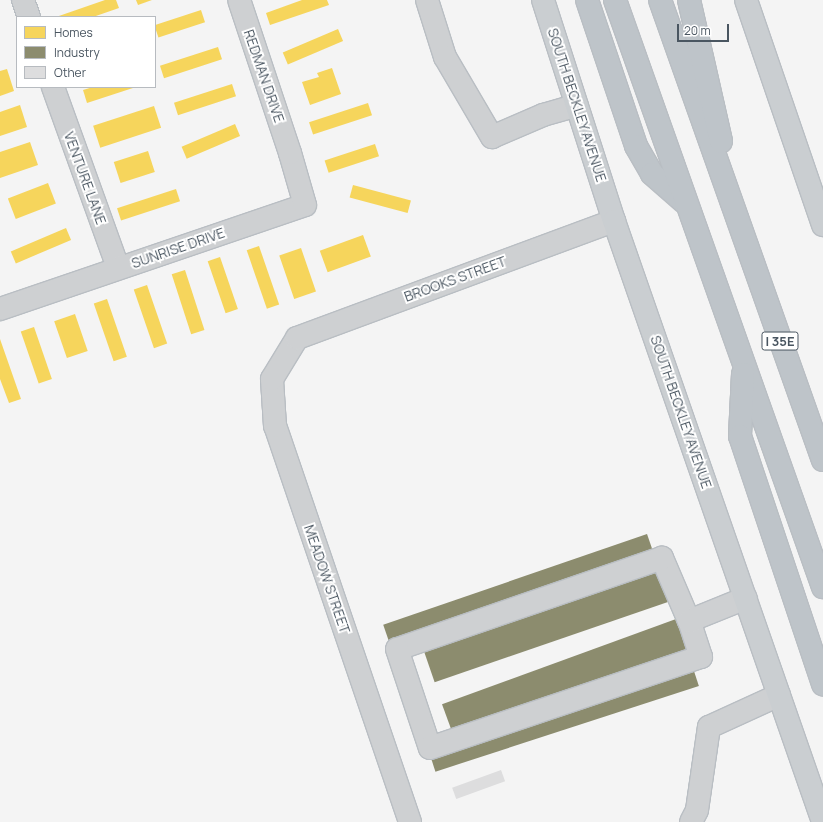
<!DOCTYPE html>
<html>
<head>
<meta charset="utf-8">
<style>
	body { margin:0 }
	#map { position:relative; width:823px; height:822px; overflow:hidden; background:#f4f4f4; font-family:Manrope,sans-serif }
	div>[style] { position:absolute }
	.homes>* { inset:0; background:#f6d55c; transform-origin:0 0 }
	.industry>* { inset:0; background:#8c8c6e; transform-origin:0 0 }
	.building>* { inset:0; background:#ddddde; transform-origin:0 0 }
	.roads { filter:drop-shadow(1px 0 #b9bec3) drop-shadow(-1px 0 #b9bec3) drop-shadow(0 1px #b9bec3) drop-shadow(0 -1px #b9bec3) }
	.minor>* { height:22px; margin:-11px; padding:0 11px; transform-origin:11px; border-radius:11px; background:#ced0d2 }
	.major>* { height:22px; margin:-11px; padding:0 11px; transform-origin:11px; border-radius:11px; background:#caced1 }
	.highway>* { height:22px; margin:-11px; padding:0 11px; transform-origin:11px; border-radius:11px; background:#bec4c9 }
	span { translate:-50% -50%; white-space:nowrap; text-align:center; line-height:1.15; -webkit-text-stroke:4px #fff; paint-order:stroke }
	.shield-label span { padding:1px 3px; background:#fff; border:1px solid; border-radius:3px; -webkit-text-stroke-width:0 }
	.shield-label { font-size:13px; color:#4a5661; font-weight:700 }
	.street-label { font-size:14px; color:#4a5661 }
	.legend { position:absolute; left:16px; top:16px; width:140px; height:72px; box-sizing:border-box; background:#fff; border:1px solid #b7bbc0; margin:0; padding:5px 7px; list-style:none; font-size:12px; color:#4a5661 }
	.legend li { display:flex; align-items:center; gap:8px; height:20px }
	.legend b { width:20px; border:1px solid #b7bbc0 }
	.scale { position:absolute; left:677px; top:24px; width:52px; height:18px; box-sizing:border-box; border:2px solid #4a5661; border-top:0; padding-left:5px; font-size:12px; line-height:14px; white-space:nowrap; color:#4a5661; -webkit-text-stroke:3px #fff; paint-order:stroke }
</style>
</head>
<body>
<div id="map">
	<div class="homes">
		<i style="clip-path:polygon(105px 0,116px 0,119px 8px,93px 17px,56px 17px)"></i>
		<i style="clip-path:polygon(136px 0,152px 0,138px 5px)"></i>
		<i style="clip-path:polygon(302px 0,327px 0,329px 5px,270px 25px,266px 13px)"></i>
		<i style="left:201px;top:10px;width:13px;height:49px;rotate:72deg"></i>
		<i style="left:338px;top:29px;width:13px;height:60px;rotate:67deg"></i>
		<i style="left:218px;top:47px;width:13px;height:61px;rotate:72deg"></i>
		<i style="clip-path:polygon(332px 68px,341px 94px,310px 105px,302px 82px,319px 77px,317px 73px)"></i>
		<i style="clip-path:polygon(7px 69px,14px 91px,0 96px,0 71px)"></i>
		<i style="left:232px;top:84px;width:13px;height:61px;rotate:72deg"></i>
		<i style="clip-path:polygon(93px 87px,136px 87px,87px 103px,83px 90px)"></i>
		<i style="left:368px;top:103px;width:13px;height:62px;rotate:72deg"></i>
		<i style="clip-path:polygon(20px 105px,27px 127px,0 136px,0 112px)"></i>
		<i style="left:154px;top:106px;width:23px;height:64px;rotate:72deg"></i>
		<i style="left:235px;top:124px;width:13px;height:58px;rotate:67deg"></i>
		<i style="clip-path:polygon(30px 142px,38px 165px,0 178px,0 152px)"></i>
		<i style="left:375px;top:144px;width:13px;height:53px;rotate:72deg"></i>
		<i style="left:148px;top:151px;width:22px;height:36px;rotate:72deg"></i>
		<i style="left:48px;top:183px;width:22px;height:43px;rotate:69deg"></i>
		<i style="left:353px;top:185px;width:60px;height:13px;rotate:15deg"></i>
		<i style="left:176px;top:189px;width:13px;height:62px;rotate:72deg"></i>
		<i style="left:66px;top:228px;width:13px;height:60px;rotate:67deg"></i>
		<i style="left:363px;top:235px;width:23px;height:46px;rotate:70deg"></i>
		<i style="left:259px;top:246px;width:62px;height:13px;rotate:71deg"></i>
		<i style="left:301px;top:248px;width:46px;height:23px;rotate:71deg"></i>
		<i style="left:220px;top:257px;width:55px;height:13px;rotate:71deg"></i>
		<i style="left:185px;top:270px;width:63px;height:14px;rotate:72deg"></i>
		<i style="left:147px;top:285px;width:62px;height:14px;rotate:71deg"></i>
		<i style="left:107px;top:299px;width:61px;height:14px;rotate:71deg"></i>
		<i style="left:75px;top:314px;width:39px;height:22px;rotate:71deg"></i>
		<i style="left:34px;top:327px;width:55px;height:14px;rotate:71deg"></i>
		<i style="clip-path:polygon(0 339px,21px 399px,9px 403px,0 379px)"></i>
	</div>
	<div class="industry">
		<i style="left:647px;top:534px;width:18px;height:279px;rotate:71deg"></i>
		<i style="left:659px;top:569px;width:34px;height:249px;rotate:71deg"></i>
		<i style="left:676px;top:619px;width:35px;height:249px;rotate:70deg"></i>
		<i style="left:693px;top:668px;width:19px;height:277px;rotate:72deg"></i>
	</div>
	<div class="building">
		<i style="left:501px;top:770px;width:12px;height:52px;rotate:70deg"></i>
	</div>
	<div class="roads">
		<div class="minor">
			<i style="left:23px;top:0;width:18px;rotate:71deg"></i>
			<i style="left:427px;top:0;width:60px;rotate:72.5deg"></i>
			<i style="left:445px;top:57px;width:93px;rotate:59.6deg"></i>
			<i style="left:492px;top:137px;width:56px;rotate:-23.3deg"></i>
			<i style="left:543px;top:115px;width:35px;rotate:-16deg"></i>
			<i style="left:53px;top:87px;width:192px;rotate:70.2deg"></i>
			<i style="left:0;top:309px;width:322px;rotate:-18.8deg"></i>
			<i style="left:305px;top:205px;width:54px;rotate:-106.1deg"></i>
			<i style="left:290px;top:153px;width:161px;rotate:-108.4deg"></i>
			<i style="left:689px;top:621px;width:69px;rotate:-113.2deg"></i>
			<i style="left:662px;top:558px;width:280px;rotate:161deg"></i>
			<i style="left:397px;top:649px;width:104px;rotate:71.6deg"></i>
			<i style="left:430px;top:748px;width:286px;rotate:-18.6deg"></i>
			<i style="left:701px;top:657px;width:38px;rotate:-108deg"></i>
			<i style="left:689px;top:621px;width:61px;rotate:-22deg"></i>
			<i style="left:410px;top:822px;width:418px;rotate:-108.8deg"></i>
			<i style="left:275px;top:426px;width:47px;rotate:-93.7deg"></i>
			<i style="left:272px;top:379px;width:48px;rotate:-58.6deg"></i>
			<i style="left:297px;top:338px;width:338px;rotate:-20.3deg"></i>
			<i style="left:691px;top:822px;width:13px;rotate:-63deg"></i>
			<i style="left:697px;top:810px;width:84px;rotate:-81.8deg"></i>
			<i style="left:709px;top:727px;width:77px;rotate:-24.6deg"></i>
		</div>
		<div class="major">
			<i style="left:543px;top:0;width:232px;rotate:72.2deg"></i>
			<i style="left:614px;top:221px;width:636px;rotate:70.82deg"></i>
			<i style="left:746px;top:0;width:238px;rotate:71.1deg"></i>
		</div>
		<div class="highway">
			<i style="left:587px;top:0;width:154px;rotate:71.4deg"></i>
			<i style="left:636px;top:146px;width:32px;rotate:60deg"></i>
			<i style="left:652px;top:174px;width:43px;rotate:41.2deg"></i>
			<i style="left:615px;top:0;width:623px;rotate:70.49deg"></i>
			<i style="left:660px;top:0;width:488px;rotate:70.5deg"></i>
			<i style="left:689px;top:0;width:145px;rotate:77.2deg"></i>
			<i style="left:743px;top:374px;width:62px;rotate:92.8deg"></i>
			<i style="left:740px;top:436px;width:262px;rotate:71.5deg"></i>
		</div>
	</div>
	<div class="shield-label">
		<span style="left:780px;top:341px">I 35E</span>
	</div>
	<div class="street-label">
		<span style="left:264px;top:76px;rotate:71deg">REDMAN DRIVE</span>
		<span style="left:577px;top:105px;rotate:72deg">SOUTH BECKLEY AVENUE</span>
		<span style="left:85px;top:178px;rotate:70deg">VENTURE LANE</span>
		<span style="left:178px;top:248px;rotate:-19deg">SUNRISE DRIVE</span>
		<span style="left:455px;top:279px;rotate:-20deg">BROOKS STREET</span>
		<span style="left:681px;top:412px;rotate:71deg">SOUTH BECKLEY AVENUE</span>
		<span style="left:327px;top:579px;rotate:71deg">MEADOW STREET</span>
	</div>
	<ul class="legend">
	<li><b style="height:11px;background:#f6d55c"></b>Homes</li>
	<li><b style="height:11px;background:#8c8c6e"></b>Industry</li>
	<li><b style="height:11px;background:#ddddde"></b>Other</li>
	</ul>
	<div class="scale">20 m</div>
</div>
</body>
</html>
